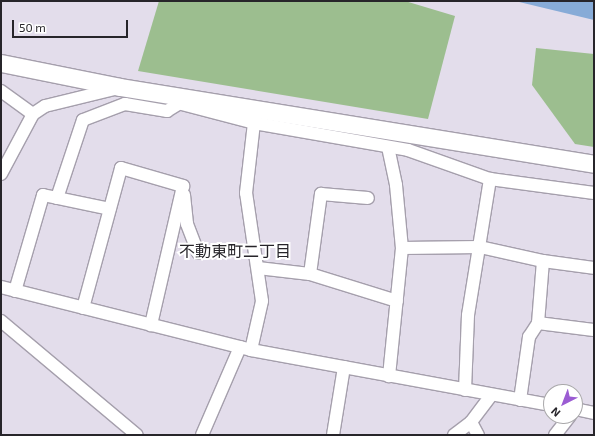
<!DOCTYPE html>
<html>
<head>
<meta charset="utf-8">
<style>
	body { margin:0 }
	#map { position:relative; width:595px; height:436px; overflow:hidden; background:#e3ddeb; font-family:"Exo 2","Noto Sans JP",sans-serif }
	div>[style] { position:absolute }
	.green>* { inset:0; background:#9cbe8f }
	.water>* { inset:0; background:#87abd7 }
	.roads { filter:drop-shadow(1px 0 #a59fac) drop-shadow(-1px 0 #a59fac) drop-shadow(0 1px #a59fac) drop-shadow(0 -1px #a59fac) }
	.street>* { height:12px; margin:-6px; padding:0 6px; transform-origin:6px; border-radius:6px; background:#fff }
	.secondary>* { height:17px; margin:-8.5px; padding:0 8.5px; transform-origin:8.5px; border-radius:8.5px; background:#fff }
	span { translate:-50% -50%; white-space:nowrap; text-align:center; line-height:1.15; -webkit-text-stroke:4px #fff; paint-order:stroke }
	.neighbourhood-label { font-size:16px; color:#27252a }
	.frame { position:absolute; inset:0; border:2px solid #27252a; pointer-events:none }
	.north { position:absolute; left:543px; top:384px; width:40px; height:40px; box-sizing:border-box; background:#fff; border:1px solid #a9a8aa; border-radius:50%; rotate:222deg; font-size:11px; font-weight:700; line-height:16px; text-align:center; color:#27252a }
	.north::after { content:''; display:block; margin:auto; width:14px; height:18px; background:#9b5cd3; clip-path:polygon(50% 0,100% 100%,50% 72%,0 100%) }
	.scale { position:absolute; left:12px; top:20px; width:116px; height:18px; box-sizing:border-box; border:2px solid #27252a; border-top:0; padding-left:5px; font-size:12px; line-height:14px; white-space:nowrap; color:#27252a; -webkit-text-stroke:3px #fff; paint-order:stroke }
</style>
</head>
<body>
<div id="map">
	<div class="green">
		<i style="clip-path:polygon(159px 1px,405px 1px,455px 16px,428px 119px,138px 71px)"></i>
		<i style="clip-path:polygon(536px 48px,594px 54px,594px 147px,575px 144px,532px 85px)"></i>
	</div>
	<div class="water">
		<i style="clip-path:polygon(515px 1px,594px 1px,594px 20px)"></i>
	</div>
	<div class="roads">
		<div class="street">
			<i style="left:1px;top:91px;width:39px;rotate:36deg"></i>
			<i style="left:174px;top:102px;width:83px;rotate:14.7deg"></i>
			<i style="left:254px;top:123px;width:156px;rotate:9.9deg"></i>
			<i style="left:408px;top:150px;width:87px;rotate:19.5deg"></i>
			<i style="left:490px;top:179px;width:105px;rotate:7.7deg"></i>
			<i style="left:388px;top:147px;width:39px;rotate:78deg"></i>
			<i style="left:396px;top:185px;width:63px;rotate:84.6deg"></i>
			<i style="left:402px;top:248px;width:129px;rotate:95.8deg"></i>
			<i style="left:1px;top:174px;width:68px;rotate:-61.9deg"></i>
			<i style="left:33px;top:114px;width:14px;rotate:-34deg"></i>
			<i style="left:45px;top:106px;width:76px;rotate:-13.7deg"></i>
			<i style="left:184px;top:195px;width:29px;rotate:84deg"></i>
			<i style="left:187px;top:224px;width:31px;rotate:69deg"></i>
			<i style="left:57px;top:198px;width:82px;rotate:-71.6deg"></i>
			<i style="left:83px;top:120px;width:45px;rotate:-20.9deg"></i>
			<i style="left:125px;top:104px;width:43px;rotate:9.5deg"></i>
			<i style="left:167px;top:111px;width:13px;rotate:-32deg"></i>
			<i style="left:402px;top:248px;width:78px;rotate:-0.7deg"></i>
			<i style="left:480px;top:247px;width:65px;rotate:12.5deg"></i>
			<i style="left:543px;top:261px;width:51px;rotate:7.8deg"></i>
			<i style="left:258px;top:268px;width:52px;rotate:6.6deg"></i>
			<i style="left:310px;top:274px;width:91px;rotate:17.2deg"></i>
			<i style="left:310px;top:274px;width:81px;rotate:-82.2deg"></i>
			<i style="left:321px;top:194px;width:47px;rotate:4.9deg"></i>
			<i style="left:1px;top:287px;width:258px;rotate:14.1deg"></i>
			<i style="left:251px;top:350px;width:305px;rotate:10.4deg"></i>
			<i style="left:15px;top:291px;width:100px;rotate:-73.7deg"></i>
			<i style="left:43px;top:195px;width:68px;rotate:11.8deg"></i>
			<i style="left:83px;top:308px;width:145px;rotate:-74.8deg"></i>
			<i style="left:121px;top:168px;width:65px;rotate:16.2deg"></i>
			<i style="left:183px;top:186px;width:143px;rotate:103deg"></i>
			<i style="left:1px;top:321px;width:177px;rotate:40deg"></i>
			<i style="left:538px;top:323px;width:56px;rotate:7.1deg"></i>
			<i style="left:251px;top:350px;width:50px;rotate:-77.3deg"></i>
			<i style="left:262px;top:301px;width:109px;rotate:-98.4deg"></i>
			<i style="left:246px;top:193px;width:70px;rotate:-83.5deg"></i>
			<i style="left:465px;top:390px;width:75px;rotate:-87.7deg"></i>
			<i style="left:468px;top:315px;width:138px;rotate:-80.8deg"></i>
			<i style="left:520px;top:400px;width:64px;rotate:-81.9deg"></i>
			<i style="left:529px;top:337px;width:17px;rotate:-57deg"></i>
			<i style="left:538px;top:323px;width:62px;rotate:-85.4deg"></i>
			<i style="left:575px;top:409px;width:19px;rotate:12deg"></i>
			<i style="left:471px;top:422px;width:15px;rotate:62deg"></i>
			<i style="left:202px;top:435px;width:96px;rotate:-66.6deg"></i>
			<i style="left:333px;top:435px;width:69px;rotate:-80.8deg"></i>
			<i style="left:454px;top:435px;width:21px;rotate:-37deg"></i>
			<i style="left:471px;top:422px;width:34px;rotate:-53deg"></i>
			<i style="left:555px;top:435px;width:24px;rotate:-52deg"></i>
		</div>
		<div class="secondary">
			<i style="left:1px;top:63px;width:121px;rotate:11.4deg"></i>
			<i style="left:120px;top:87px;width:480px;rotate:9.2deg"></i>
		</div>
	</div>
	<div class="neighbourhood-label">
		<span style="left:235px;top:251px">不動東町二丁目</span>
	</div>
	<div class="frame"></div>
	<div class="north">N</div>
	<div class="scale">50 m</div>
</div>
</body>
</html>
